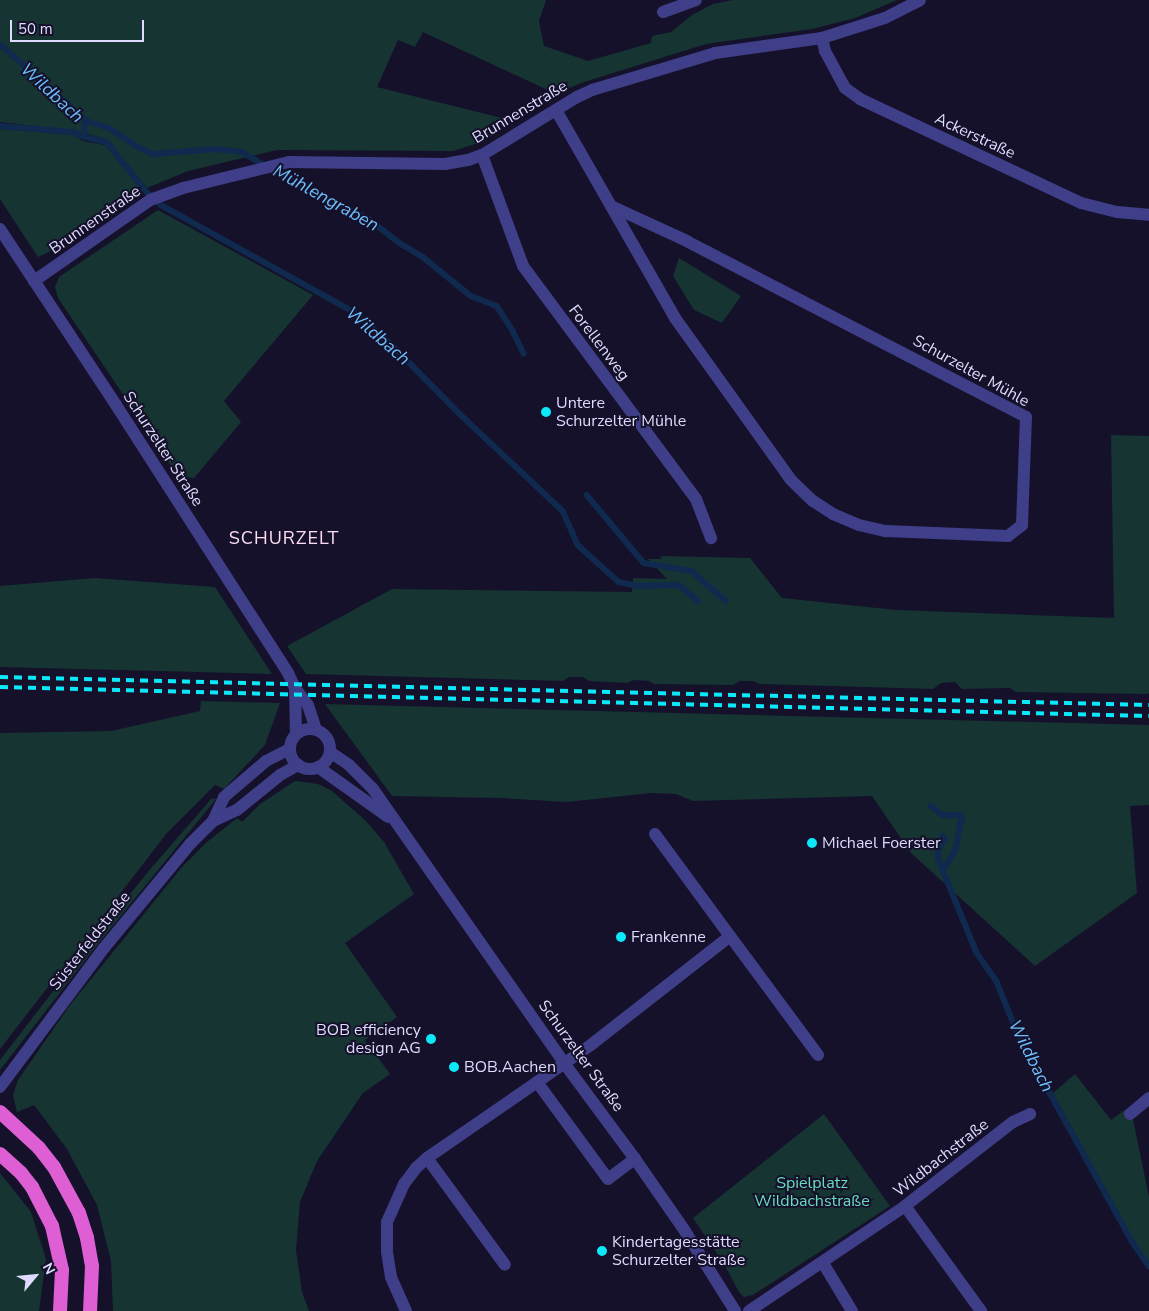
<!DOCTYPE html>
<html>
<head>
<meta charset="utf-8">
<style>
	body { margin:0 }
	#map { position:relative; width:1149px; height:1311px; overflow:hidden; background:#15112a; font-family:"Nunito Sans",sans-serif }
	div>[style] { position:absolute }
	.green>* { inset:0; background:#153432 }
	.stream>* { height:5.5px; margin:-2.75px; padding:0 2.75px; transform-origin:2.75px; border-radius:2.75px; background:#102a4f }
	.minor>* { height:12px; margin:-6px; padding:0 6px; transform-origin:6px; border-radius:6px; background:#3f3e88 }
	.tertiary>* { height:12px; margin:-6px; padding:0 6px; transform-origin:6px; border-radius:6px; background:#3f3e88 }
	.tertiary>.ring { margin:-6px; padding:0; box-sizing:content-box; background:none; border:12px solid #3f3e88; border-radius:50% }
	.trunk>* { height:14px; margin:-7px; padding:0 7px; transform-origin:7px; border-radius:7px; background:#dd5fd3 }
	.rail>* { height:4px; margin-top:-2px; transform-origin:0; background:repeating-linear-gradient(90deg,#0ce8f9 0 8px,transparent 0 14px) }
	.dots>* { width:14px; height:14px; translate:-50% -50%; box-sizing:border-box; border:2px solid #15112a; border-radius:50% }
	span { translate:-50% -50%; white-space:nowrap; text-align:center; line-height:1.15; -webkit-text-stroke:4px #15112a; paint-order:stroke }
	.street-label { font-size:16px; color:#dedbfe }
	.poi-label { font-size:16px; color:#dedbfe }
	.left { translate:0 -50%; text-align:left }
	.right { translate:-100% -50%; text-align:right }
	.park-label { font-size:16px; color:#67debd }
	.water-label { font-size:18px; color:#6cbdfb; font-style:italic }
	.neighbourhood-label { font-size:18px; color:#feddf3; letter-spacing:1px }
	.north { position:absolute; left:10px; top:1251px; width:50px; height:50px; -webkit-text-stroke:4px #15112a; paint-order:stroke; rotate:62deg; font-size:14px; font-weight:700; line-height:20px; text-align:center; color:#dedbfe }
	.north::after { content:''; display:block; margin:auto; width:18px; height:22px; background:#dedbfe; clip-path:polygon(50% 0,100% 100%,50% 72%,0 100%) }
	.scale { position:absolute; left:10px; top:20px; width:134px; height:22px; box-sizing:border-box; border:2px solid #dedbfe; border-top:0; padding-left:6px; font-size:15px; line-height:18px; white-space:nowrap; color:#dedbfe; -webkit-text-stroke:4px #15112a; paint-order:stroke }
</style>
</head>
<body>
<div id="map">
	<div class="green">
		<i style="clip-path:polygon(0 0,546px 0,539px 21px,544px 46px,588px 61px,651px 43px,652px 36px,671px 32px,692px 15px,713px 4px,733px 0,897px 0,855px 18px,812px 29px,706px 44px,584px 82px,553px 95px,552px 92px,423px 32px,415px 47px,398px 40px,377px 87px,514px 121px,482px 142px,453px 151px,277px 150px,188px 171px,147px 188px,108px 140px,82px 132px,0 122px)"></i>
		<i style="clip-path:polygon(0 129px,74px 135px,83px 141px,105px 145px,136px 183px,141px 191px,49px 252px,38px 257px,0 199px)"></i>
		<i style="clip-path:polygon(158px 210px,313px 295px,224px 401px,241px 422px,194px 478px,178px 476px,58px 298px,55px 287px,59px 277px)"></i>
		<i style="clip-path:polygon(679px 258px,741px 296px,722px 323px,694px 310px,673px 276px)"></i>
		<i style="clip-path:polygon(1111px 435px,1149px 436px,1149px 693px,1147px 694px,1016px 692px,1010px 688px,962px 689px,955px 682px,941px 683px,933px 689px,759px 684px,754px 681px,740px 681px,733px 685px,654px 684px,649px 681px,634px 680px,627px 683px,589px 681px,583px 677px,569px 677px,563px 681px,306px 674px,287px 646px,392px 589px,632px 592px,633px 578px,667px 579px,648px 559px,662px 559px,660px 556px,750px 558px,782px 598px,896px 610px,1114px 618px)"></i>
		<i style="clip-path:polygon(95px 578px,215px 587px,272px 674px,0 667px,0 586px)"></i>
		<i style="clip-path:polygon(201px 701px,280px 703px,265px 745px,224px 789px,215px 785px,167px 833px,0 1049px,0 733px,111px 731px,200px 711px)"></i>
		<i style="clip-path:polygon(325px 704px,1149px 725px,1149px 805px,1130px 806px,1137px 893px,1035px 966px,911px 853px,872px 796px,693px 801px,676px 794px,652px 793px,566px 802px,500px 798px,392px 796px)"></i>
		<i style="clip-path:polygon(295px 781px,318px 784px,332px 791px,366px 821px,384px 842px,414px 894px,345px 943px,397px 1017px,365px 1040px,390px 1074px,363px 1093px,317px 1161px,300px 1202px,296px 1250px,302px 1292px,309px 1311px,113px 1311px,111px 1261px,97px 1205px,67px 1149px,34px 1105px,17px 1112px,13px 1095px,18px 1080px,70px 1005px,182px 867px,207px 842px,237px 818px,242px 822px,260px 804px)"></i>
		<i style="clip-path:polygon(212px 798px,216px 799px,97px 945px,0 1070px,0 1060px,91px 942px,152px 867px)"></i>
		<i style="clip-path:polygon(1075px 1074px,1111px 1120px,1126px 1109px,1133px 1119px,1149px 1197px,1149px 1263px,1133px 1239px,1053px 1093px)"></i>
		<i style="clip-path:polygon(824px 1114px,890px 1206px,753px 1295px,744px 1297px,739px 1292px,724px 1264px,693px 1218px)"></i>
		<i style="clip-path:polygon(0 1173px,31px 1212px,46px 1259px,39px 1311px,0 1311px)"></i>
	</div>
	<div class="stream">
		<i style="left:0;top:44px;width:116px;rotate:41.5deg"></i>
		<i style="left:87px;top:121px;width:23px;rotate:18deg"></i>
		<i style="left:109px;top:128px;width:35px;rotate:33deg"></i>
		<i style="left:138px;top:147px;width:17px;rotate:25deg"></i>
		<i style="left:153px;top:154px;width:62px;rotate:-4.6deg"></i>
		<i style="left:215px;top:149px;width:27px;rotate:6deg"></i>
		<i style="left:242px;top:152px;width:43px;rotate:30.7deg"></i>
		<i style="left:279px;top:174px;width:101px;rotate:26.6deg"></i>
		<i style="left:369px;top:219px;width:37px;rotate:38deg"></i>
		<i style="left:398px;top:242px;width:29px;rotate:31deg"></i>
		<i style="left:423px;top:257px;width:62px;rotate:39.1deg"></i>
		<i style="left:471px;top:296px;width:28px;rotate:21deg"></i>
		<i style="left:497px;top:306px;width:30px;rotate:57deg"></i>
		<i style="left:513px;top:331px;width:25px;rotate:64deg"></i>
		<i style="left:87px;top:121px;width:4px;rotate:124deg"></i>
		<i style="left:85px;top:124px;width:13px;rotate:90deg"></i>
		<i style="left:85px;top:137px;width:23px;rotate:13deg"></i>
		<i style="left:107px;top:142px;width:60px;rotate:51.8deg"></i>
		<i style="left:144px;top:189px;width:23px;rotate:43deg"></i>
		<i style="left:161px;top:205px;width:221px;rotate:29deg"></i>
		<i style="left:354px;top:312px;width:50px;rotate:41deg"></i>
		<i style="left:392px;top:345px;width:98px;rotate:45.4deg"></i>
		<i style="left:461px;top:415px;width:140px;rotate:43.3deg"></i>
		<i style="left:563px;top:511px;width:37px;rotate:66deg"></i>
		<i style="left:578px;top:545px;width:55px;rotate:42.1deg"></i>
		<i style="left:619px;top:582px;width:19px;rotate:12deg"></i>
		<i style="left:638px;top:586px;width:41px;rotate:-1.4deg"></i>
		<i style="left:679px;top:585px;width:25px;rotate:40deg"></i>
		<i style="left:0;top:126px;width:73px;rotate:4.7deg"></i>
		<i style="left:73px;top:132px;width:13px;rotate:23deg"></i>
		<i style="left:587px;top:495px;width:89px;rotate:50deg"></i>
		<i style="left:644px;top:563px;width:49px;rotate:9.5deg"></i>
		<i style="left:692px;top:571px;width:45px;rotate:41.4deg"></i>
		<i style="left:931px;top:806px;width:15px;rotate:37deg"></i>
		<i style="left:943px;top:815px;width:17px"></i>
		<i style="left:960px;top:815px;width:4px;rotate:56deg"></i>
		<i style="left:962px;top:818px;width:33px;rotate:101deg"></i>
		<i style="left:956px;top:850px;width:23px;rotate:121deg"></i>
		<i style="left:943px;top:836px;width:4px;rotate:56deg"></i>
		<i style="left:945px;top:839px;width:13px;rotate:119deg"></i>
		<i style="left:939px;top:850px;width:10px;rotate:90deg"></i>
		<i style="left:939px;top:860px;width:100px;rotate:67.8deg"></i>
		<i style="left:977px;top:953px;width:35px;rotate:55deg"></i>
		<i style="left:997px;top:982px;width:51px;rotate:68deg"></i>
		<i style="left:1016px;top:1029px;width:72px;rotate:62deg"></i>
		<i style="left:1050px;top:1093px;width:169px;rotate:61deg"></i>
		<i style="left:1132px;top:1241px;width:30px;rotate:56deg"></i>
	</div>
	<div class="minor">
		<i style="left:663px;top:12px;width:35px;rotate:-20deg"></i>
		<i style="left:822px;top:38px;width:13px;rotate:77deg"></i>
		<i style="left:825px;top:51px;width:42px;rotate:61.6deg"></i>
		<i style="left:845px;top:88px;width:19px;rotate:36deg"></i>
		<i style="left:860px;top:99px;width:244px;rotate:25.2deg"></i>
		<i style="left:1081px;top:203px;width:37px;rotate:14deg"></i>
		<i style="left:1117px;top:212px;width:32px;rotate:5deg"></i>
		<i style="left:556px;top:110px;width:240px;rotate:60.2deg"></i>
		<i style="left:675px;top:318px;width:199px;rotate:54.4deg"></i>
		<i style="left:791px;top:480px;width:30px;rotate:44deg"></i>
		<i style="left:813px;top:501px;width:24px;rotate:33deg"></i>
		<i style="left:833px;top:514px;width:28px;rotate:23deg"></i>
		<i style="left:859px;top:525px;width:28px;rotate:13deg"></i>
		<i style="left:886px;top:531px;width:122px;rotate:2.3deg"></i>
		<i style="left:1008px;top:536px;width:18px;rotate:-38deg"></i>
		<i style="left:1022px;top:525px;width:108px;rotate:-87.9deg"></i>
		<i style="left:1026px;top:417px;width:382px;rotate:-152.6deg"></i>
		<i style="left:687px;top:241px;width:81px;rotate:-155.3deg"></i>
		<i style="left:482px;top:155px;width:118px;rotate:69.7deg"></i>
		<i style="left:523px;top:266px;width:290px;rotate:53.4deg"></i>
		<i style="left:696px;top:499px;width:42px;rotate:69deg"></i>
		<i style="left:34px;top:281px;width:141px;rotate:-34.9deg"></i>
		<i style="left:150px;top:200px;width:35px;rotate:-20deg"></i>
		<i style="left:183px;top:188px;width:109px;rotate:-13.8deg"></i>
		<i style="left:289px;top:162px;width:156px;rotate:0.7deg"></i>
		<i style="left:445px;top:164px;width:23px;rotate:-10deg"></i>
		<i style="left:468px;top:160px;width:15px;rotate:-20deg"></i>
		<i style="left:482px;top:155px;width:111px;rotate:-31.4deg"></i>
		<i style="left:577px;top:97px;width:17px;rotate:-25deg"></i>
		<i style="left:592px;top:90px;width:128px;rotate:-16.7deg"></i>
		<i style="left:715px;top:53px;width:108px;rotate:-8deg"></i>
		<i style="left:822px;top:38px;width:66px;rotate:-17.6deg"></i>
		<i style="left:885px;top:18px;width:39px;rotate:-27deg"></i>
		<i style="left:330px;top:752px;width:23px;rotate:34deg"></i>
		<i style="left:349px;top:765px;width:34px;rotate:45deg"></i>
		<i style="left:373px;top:789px;width:334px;rotate:55.1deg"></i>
		<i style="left:564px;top:1063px;width:119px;rotate:53.5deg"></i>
		<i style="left:635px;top:1159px;width:84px;rotate:55.2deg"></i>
		<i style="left:683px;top:1228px;width:98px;rotate:57.9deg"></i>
		<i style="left:318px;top:767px;width:86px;rotate:35.5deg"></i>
		<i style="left:655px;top:834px;width:127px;rotate:53.7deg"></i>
		<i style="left:537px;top:1082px;width:120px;rotate:53.8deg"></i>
		<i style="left:608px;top:1179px;width:34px;rotate:-37deg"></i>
		<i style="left:1130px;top:1114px;width:25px;rotate:-40deg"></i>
		<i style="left:427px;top:1158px;width:132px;rotate:53.9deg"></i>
		<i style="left:905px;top:1206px;width:130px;rotate:54.1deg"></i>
		<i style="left:823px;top:1263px;width:56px;rotate:58.9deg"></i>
		<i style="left:406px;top:1311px;width:37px;rotate:-114deg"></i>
		<i style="left:391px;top:1277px;width:26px;rotate:-99deg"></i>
		<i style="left:387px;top:1251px;width:29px;rotate:-90deg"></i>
		<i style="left:387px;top:1222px;width:42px;rotate:-65.9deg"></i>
		<i style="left:404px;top:1184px;width:20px;rotate:-53deg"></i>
		<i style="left:416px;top:1168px;width:15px;rotate:-42deg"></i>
		<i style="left:427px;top:1158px;width:201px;rotate:-34.6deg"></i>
		<i style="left:592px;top:1044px;width:175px;rotate:-38deg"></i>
		<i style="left:730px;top:936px;width:148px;rotate:53.5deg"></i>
		<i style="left:749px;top:1311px;width:188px;rotate:-33.9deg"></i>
		<i style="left:905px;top:1206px;width:137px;rotate:-37.9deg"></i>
		<i style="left:1013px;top:1122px;width:19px;rotate:-25deg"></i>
	</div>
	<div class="tertiary">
		<i style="left:0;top:229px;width:211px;rotate:56.6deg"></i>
		<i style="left:116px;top:405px;width:318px;rotate:57.3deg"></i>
		<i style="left:288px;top:673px;width:17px;rotate:65deg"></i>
		<i style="left:295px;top:688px;width:21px;rotate:53deg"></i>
		<i style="left:308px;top:705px;width:25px;rotate:72deg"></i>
		<i style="left:295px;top:688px;width:46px;rotate:88.8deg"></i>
		<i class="ring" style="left:290px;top:729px;width:28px;height:28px"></i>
		<i style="left:213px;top:821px;width:26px;rotate:-65deg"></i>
		<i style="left:224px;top:797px;width:55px;rotate:-40.6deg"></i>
		<i style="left:266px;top:761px;width:27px;rotate:-27deg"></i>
		<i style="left:0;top:1087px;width:174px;rotate:-53.2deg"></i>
		<i style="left:104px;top:948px;width:135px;rotate:-50.4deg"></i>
		<i style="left:190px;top:844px;width:33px;rotate:-45deg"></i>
		<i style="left:213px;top:821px;width:26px;rotate:-25deg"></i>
		<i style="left:237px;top:810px;width:55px;rotate:-39.1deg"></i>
		<i style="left:280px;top:775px;width:21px;rotate:-29deg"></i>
	</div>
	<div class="trunk">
		<i style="left:0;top:1112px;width:53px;rotate:42.7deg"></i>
		<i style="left:39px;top:1148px;width:24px;rotate:52deg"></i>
		<i style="left:54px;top:1167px;width:52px;rotate:61.5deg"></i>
		<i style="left:79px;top:1213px;width:26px;rotate:72deg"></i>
		<i style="left:87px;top:1238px;width:28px;rotate:80deg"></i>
		<i style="left:92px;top:1266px;width:45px;rotate:92.5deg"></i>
		<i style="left:0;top:1154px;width:28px;rotate:42deg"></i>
		<i style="left:21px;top:1173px;width:18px;rotate:52deg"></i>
		<i style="left:32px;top:1187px;width:44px;rotate:62.9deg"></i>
		<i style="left:52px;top:1226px;width:45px;rotate:77.2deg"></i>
		<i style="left:62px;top:1270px;width:41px;rotate:92.8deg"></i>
	</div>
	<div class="rail">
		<i style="left:0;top:677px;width:1149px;rotate:1.4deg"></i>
		<i style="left:0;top:687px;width:1149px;rotate:1.45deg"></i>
	</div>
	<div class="dots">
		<i style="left:546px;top:412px;background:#0ce8f9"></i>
		<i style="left:812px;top:843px;background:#0ce8f9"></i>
		<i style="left:621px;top:937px;background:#0ce8f9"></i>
		<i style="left:431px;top:1039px;background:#0ce8f9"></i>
		<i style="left:454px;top:1067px;background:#0ce8f9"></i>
		<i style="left:602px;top:1251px;background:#0ce8f9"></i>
	</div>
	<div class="street-label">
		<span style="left:520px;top:112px;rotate:-31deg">Brunnenstraße</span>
		<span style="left:975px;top:136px;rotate:25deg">Ackerstraße</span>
		<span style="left:95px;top:220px;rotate:-35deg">Brunnenstraße</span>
		<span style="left:599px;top:343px;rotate:53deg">Forellenweg</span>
		<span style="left:971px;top:371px;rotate:29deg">Schurzelter Mühle</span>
		<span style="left:163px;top:449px;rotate:57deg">Schurzelter Straße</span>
		<span style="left:90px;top:941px;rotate:-52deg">Süsterfeldstraße</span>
		<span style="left:581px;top:1056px;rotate:54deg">Schurzelter Straße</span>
		<span style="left:941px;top:1158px;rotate:-38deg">Wildbachstraße</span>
	</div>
	<div class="poi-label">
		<span class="left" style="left:556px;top:412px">Untere<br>Schurzelter Mühle</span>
		<span class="left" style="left:822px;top:843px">Michael Foerster</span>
		<span class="left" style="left:631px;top:937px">Frankenne</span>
		<span class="right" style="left:421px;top:1039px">BOB efficiency<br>design AG</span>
		<span class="left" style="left:464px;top:1067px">BOB.Aachen</span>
		<span class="left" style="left:612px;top:1251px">Kindertagesstätte<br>Schurzelter Straße</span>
	</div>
	<div class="park-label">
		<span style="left:812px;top:1192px">Spielplatz<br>Wildbachstraße</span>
	</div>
	<div class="water-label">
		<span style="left:52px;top:93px;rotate:43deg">Wildbach</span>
		<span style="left:326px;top:198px;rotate:29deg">Mühlengraben</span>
		<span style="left:378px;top:336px;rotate:41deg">Wildbach</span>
		<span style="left:1031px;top:1056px;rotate:63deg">Wildbach</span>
	</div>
	<div class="neighbourhood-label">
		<span style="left:284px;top:538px">SCHURZELT</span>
	</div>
	<div class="north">N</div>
	<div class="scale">50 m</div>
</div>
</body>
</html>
